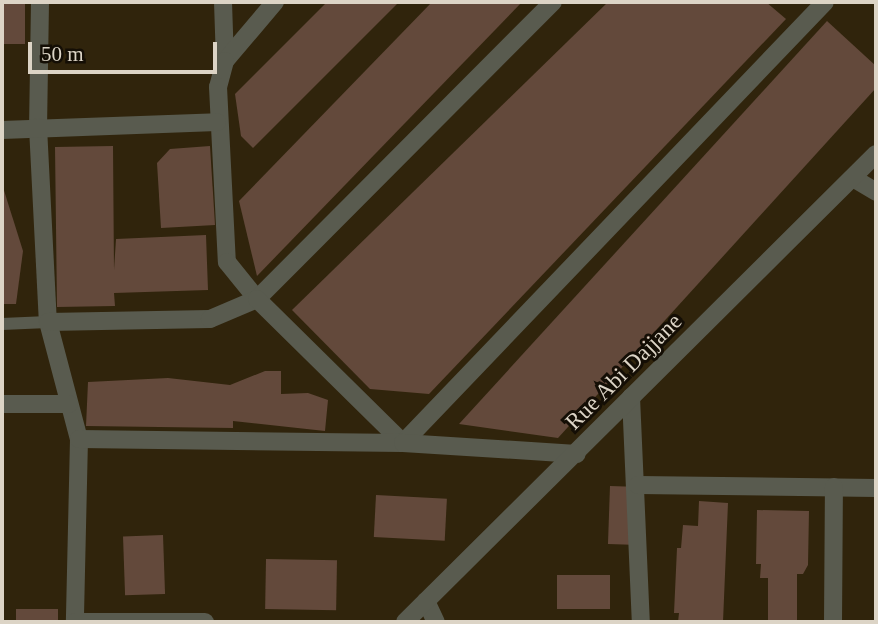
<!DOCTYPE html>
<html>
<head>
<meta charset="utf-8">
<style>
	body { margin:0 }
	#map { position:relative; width:878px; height:624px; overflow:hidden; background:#30240c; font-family:Georgia,serif }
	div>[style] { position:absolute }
	.building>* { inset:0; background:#63493b; transform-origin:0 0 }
	.lane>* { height:12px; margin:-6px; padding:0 6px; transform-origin:6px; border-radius:6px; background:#595b4f }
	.street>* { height:18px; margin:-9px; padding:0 9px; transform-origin:9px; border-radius:9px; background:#595b4f }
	span { translate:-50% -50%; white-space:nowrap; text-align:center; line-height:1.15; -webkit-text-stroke:6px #140e05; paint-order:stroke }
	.street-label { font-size:23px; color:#dcd4c6 }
	.frame { position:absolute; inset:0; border:4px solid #dcd4c6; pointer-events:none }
	.scale { position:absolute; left:28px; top:42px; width:189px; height:32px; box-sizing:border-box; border:4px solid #dcd4c6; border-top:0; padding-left:9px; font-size:21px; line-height:24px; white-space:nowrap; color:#dcd4c6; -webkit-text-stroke:5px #140e05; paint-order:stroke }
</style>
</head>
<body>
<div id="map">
	<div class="building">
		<i style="left:2px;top:2px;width:23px;height:42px"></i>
		<i style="clip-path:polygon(327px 2px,399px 2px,253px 148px,241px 136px,235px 94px)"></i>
		<i style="clip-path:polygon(432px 2px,522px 2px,257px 276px,239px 201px)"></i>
		<i style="clip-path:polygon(608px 2px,766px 2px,786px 19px,429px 394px,370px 389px,292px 310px)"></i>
		<i style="clip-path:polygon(827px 21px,876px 66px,876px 88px,558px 438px,459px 424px)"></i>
		<i style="clip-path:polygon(113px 146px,114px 270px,116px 239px,206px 235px,208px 290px,114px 293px,115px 306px,57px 307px,55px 147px)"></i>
		<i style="clip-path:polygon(210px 146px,215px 225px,161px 228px,157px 163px,170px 149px)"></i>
		<i style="clip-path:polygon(2px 184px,23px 251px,16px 304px,2px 304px)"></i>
		<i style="clip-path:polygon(265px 371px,281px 371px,281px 394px,308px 393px,328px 400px,325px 431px,233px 421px,233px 428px,86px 426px,88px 382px,168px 378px,230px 385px)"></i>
		<i style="left:610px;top:486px;width:23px;height:58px;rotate:2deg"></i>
		<i style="left:376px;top:495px;width:71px;height:42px;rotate:3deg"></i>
		<i style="clip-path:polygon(699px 501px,728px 503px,723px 622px,678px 622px,679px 613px,674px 613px,677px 548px,681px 548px,683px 525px,698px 526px)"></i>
		<i style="clip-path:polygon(757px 510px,809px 511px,808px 565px,803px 574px,797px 574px,797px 622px,768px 622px,768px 578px,760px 578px,761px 564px,756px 564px)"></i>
		<i style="left:163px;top:535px;width:59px;height:40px;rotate:88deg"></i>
		<i style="left:266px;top:559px;width:71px;height:50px;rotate:1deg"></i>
		<i style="left:557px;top:575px;width:53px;height:34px"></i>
		<i style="left:16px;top:609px;width:42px;height:13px"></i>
	</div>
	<div class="lane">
		<i style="left:2px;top:324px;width:46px;rotate:-2.5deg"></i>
	</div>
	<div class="street">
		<i style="left:40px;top:2px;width:125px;rotate:90.9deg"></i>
		<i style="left:38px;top:127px;width:195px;rotate:87.1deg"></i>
		<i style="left:48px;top:322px;width:121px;rotate:75.2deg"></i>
		<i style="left:79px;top:439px;width:183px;rotate:91.3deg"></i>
		<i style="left:223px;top:2px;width:59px;rotate:88.1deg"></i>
		<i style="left:275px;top:2px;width:77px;rotate:130.3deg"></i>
		<i style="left:225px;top:61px;width:27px;rotate:105deg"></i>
		<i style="left:218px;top:87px;width:175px;rotate:87.1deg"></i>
		<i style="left:227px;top:262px;width:48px;rotate:51deg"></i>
		<i style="left:257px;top:299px;width:419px;rotate:-45.1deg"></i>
		<i style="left:2px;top:130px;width:215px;rotate:-2.1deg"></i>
		<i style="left:853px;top:178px;width:27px;rotate:31deg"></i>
		<i style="left:48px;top:322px;width:162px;rotate:-1.1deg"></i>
		<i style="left:210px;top:319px;width:51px;rotate:-23.1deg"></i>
		<i style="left:257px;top:299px;width:205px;rotate:44.6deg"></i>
		<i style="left:403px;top:443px;width:610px;rotate:-46.26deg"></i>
		<i style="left:631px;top:397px;width:225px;rotate:87.5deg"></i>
		<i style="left:2px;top:404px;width:67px"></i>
		<i style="left:79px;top:439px;width:324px;rotate:0.7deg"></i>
		<i style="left:403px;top:443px;width:174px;rotate:3.6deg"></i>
		<i style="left:638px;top:485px;width:238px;rotate:0.7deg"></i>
		<i style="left:426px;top:601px;width:23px;rotate:65deg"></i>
		<i style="left:75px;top:622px;width:130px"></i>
		<i style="left:405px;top:622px;width:664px;rotate:-44.82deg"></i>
		<i style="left:833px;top:622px;width:135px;rotate:-89.6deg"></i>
	</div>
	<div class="street-label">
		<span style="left:624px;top:372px;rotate:-45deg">Rue Abi Dajjane</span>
	</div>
	<div class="frame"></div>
	<div class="scale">50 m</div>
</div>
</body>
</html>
